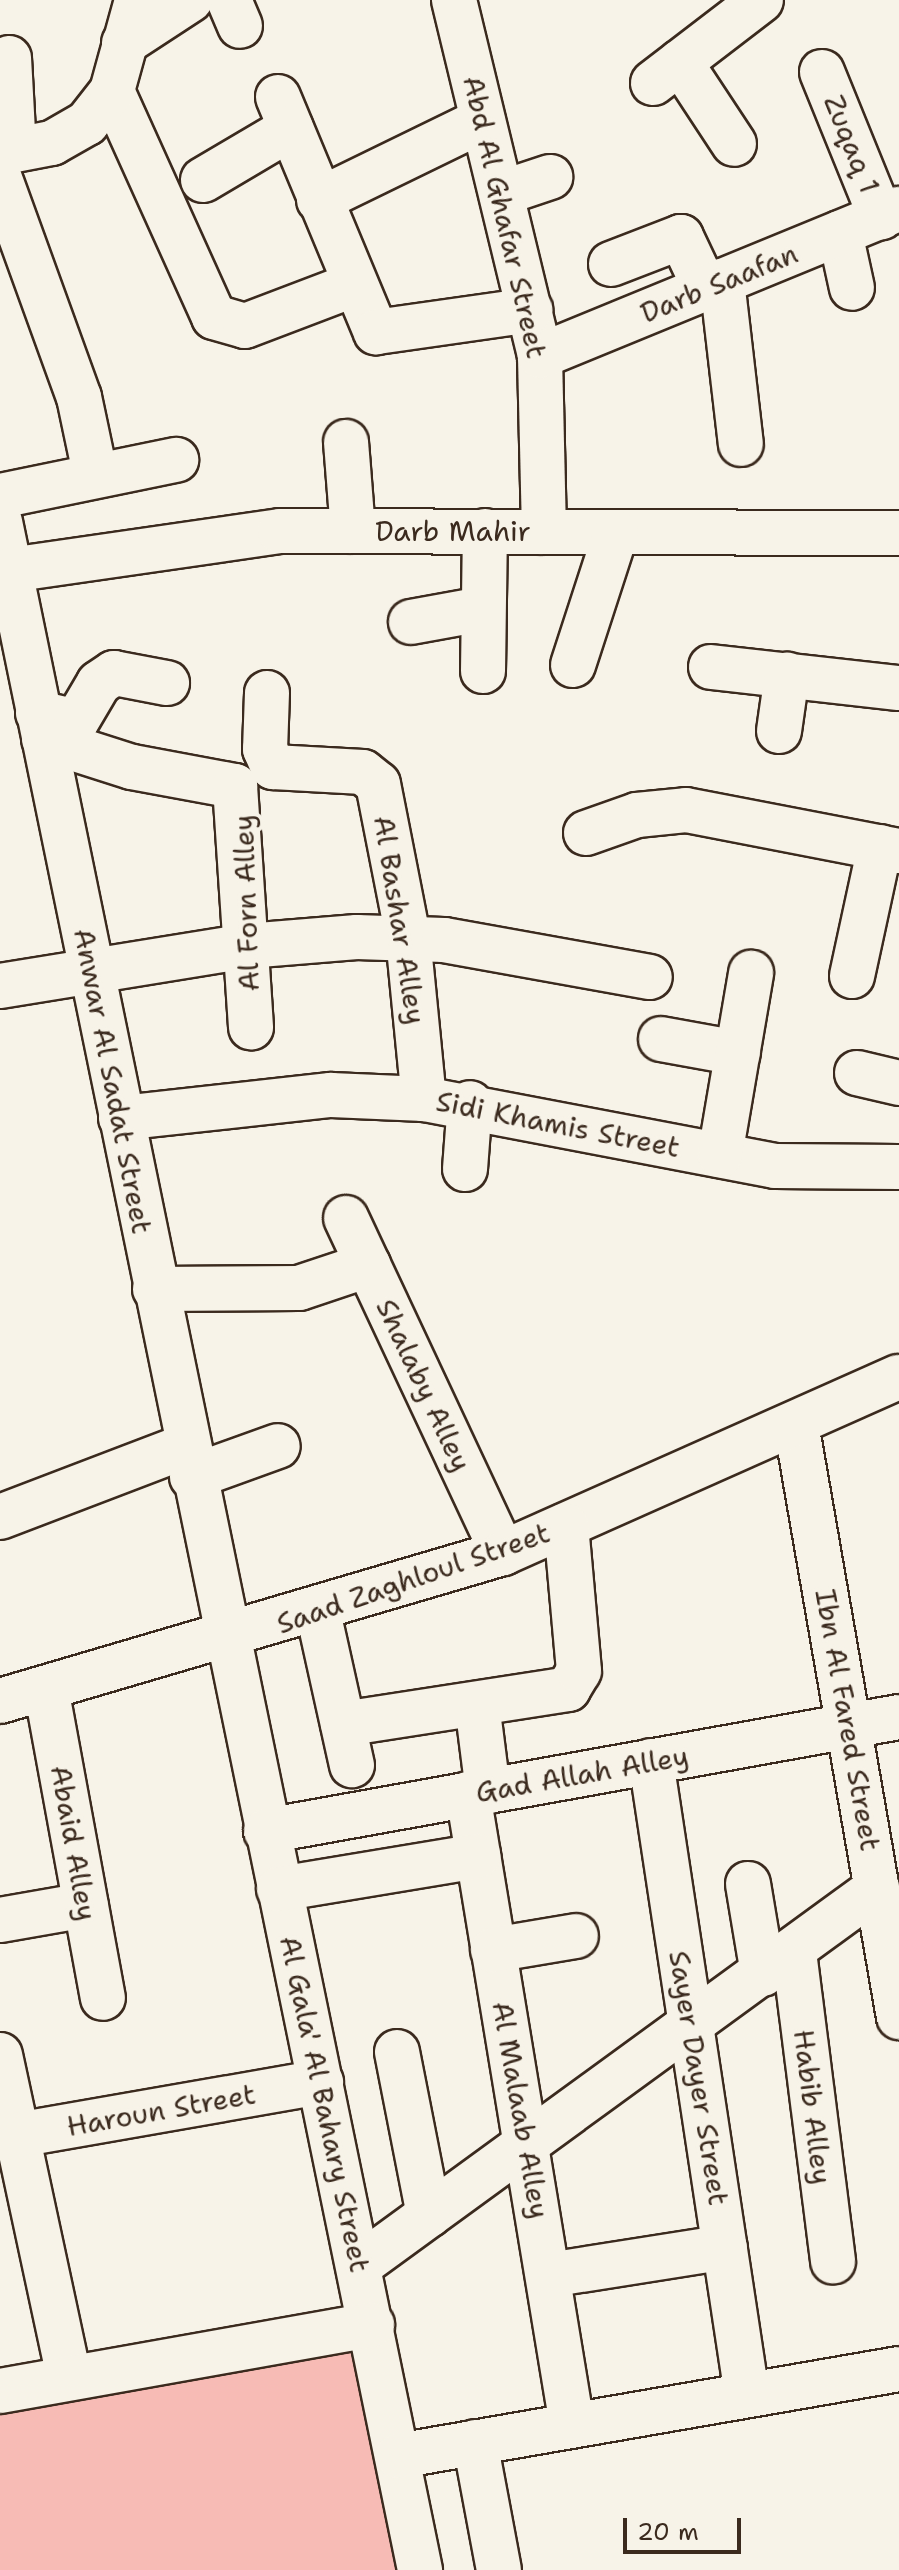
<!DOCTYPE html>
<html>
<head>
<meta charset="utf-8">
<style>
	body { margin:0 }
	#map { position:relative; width:899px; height:2570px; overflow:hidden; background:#f7f3e8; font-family:"Shantell Sans",sans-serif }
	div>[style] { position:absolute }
	.building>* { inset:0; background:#f7bbb5 }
	.roads { filter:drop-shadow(2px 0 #3b2a1e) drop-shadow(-2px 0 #3b2a1e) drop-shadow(0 2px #3b2a1e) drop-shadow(0 -2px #3b2a1e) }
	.minor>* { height:44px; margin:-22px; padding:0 22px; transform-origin:22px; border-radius:22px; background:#f7f3e8 }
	span { translate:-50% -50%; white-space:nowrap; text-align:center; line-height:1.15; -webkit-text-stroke:8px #f7f3e8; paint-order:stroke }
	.street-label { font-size:28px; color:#3b2a1e }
	.scale { position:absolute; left:623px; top:2518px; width:118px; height:36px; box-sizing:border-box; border:4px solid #3b2a1e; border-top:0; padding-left:10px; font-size:24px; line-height:28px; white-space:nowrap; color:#3b2a1e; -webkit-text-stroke:6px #f7f3e8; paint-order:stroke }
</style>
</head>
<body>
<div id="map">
	<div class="building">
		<i style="clip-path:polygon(363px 2337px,409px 2570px,0 2570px,0 2403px)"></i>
	</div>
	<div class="roads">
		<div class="minor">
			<i style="left:229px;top:0;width:28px;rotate:67deg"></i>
			<i style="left:454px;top:0;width:366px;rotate:76.4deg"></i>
			<i style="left:540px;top:356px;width:176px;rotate:88.7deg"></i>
			<i style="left:124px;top:43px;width:79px;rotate:-33.1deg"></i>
			<i style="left:9px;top:58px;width:92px;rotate:86.9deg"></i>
			<i style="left:680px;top:62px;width:98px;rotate:56.6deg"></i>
			<i style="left:822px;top:72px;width:157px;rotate:67.9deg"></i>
			<i style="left:653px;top:83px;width:136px;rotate:-37.5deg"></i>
			<i style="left:112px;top:91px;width:248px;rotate:65.7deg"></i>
			<i style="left:214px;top:317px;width:32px;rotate:16deg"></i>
			<i style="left:245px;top:326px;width:116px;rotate:-20.8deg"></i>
			<i style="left:278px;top:97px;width:255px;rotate:67.4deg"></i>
			<i style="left:376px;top:332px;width:156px;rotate:-8.1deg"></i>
			<i style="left:0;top:153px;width:53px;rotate:-10.9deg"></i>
			<i style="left:52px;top:143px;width:40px;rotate:-29.7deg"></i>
			<i style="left:87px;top:123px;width:41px;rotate:-52deg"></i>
			<i style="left:112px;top:91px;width:94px;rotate:-74.6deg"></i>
			<i style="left:0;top:179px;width:232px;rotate:70.1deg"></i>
			<i style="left:79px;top:397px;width:78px;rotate:78.1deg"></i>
			<i style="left:203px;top:180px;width:102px;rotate:-30.6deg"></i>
			<i style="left:502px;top:193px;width:51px;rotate:-18.4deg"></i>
			<i style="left:319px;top:200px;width:182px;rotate:-26deg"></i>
			<i style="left:840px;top:233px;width:56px;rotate:77.7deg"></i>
			<i style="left:611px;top:264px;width:75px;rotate:-21.1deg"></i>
			<i style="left:681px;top:237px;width:56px;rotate:64.8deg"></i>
			<i style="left:722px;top:281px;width:164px;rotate:83.4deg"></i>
			<i style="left:540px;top:356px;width:388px;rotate:-22.3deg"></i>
			<i style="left:346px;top:442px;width:89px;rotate:85.5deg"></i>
			<i style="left:0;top:496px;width:180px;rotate:-11.6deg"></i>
			<i style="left:0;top:522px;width:2091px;rotate:78.41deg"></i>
			<i style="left:10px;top:570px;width:273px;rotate:-8.2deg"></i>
			<i style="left:280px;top:531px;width:619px;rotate:0.19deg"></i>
			<i style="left:411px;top:622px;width:72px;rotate:-10.4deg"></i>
			<i style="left:573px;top:665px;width:139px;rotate:-72deg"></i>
			<i style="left:711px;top:667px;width:189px;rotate:6.4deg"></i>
			<i style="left:483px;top:671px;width:140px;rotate:-89.2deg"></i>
			<i style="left:267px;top:693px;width:56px;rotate:92deg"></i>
			<i style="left:265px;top:749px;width:20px;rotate:66deg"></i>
			<i style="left:273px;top:767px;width:90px;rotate:3.2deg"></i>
			<i style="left:363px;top:772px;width:19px;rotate:39deg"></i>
			<i style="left:378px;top:784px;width:156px;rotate:78.9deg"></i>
			<i style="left:408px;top:937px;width:163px;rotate:84.4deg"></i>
			<i style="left:38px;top:713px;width:39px;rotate:13deg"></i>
			<i style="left:76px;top:722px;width:45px;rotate:-59.5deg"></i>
			<i style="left:99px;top:683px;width:18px;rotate:-34deg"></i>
			<i style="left:114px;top:673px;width:54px;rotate:10.7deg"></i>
			<i style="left:779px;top:731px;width:57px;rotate:-81.9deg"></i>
			<i style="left:44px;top:739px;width:92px;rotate:17.7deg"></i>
			<i style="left:132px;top:767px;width:105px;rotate:10.5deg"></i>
			<i style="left:235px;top:786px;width:242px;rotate:86.2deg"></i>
			<i style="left:586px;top:833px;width:54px;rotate:-19.4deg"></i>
			<i style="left:637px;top:815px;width:49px;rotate:-5.8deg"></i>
			<i style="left:686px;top:810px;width:217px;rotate:10.9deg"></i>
			<i style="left:852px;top:976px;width:132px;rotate:-77.8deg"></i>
			<i style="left:0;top:986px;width:250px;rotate:-9.2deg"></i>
			<i style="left:247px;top:946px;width:110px;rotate:-4.7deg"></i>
			<i style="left:357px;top:937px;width:87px;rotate:2deg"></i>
			<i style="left:444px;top:940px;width:209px;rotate:10.2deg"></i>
			<i style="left:661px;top:1039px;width:78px;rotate:10.3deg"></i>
			<i style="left:857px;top:1073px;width:43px;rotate:13.4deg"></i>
			<i style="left:121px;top:1118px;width:211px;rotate:-6.3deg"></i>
			<i style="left:331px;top:1095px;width:93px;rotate:2.5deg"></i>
			<i style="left:424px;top:1099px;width:357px;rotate:10.8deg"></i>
			<i style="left:775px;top:1166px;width:124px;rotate:0.5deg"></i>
			<i style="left:720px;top:1155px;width:185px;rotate:-80.3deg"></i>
			<i style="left:465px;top:1169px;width:66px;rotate:-85.7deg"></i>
			<i style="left:346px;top:1218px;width:370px;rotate:64.9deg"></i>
			<i style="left:155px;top:1289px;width:144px;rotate:-0.4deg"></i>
			<i style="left:299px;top:1288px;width:73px;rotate:-18.4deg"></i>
			<i style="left:796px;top:1424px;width:602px;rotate:80.15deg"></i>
			<i style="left:192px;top:1477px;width:91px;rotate:-19.8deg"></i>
			<i style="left:0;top:1517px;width:199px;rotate:-20.9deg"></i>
			<i style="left:318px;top:1612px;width:157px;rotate:77.5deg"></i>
			<i style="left:46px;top:1688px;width:315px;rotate:79.6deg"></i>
			<i style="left:0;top:1701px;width:524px;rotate:-16.4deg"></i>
			<i style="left:503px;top:1553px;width:433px;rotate:-24deg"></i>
			<i style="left:477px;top:1704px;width:88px;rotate:82.8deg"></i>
			<i style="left:343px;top:1724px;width:228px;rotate:-8.8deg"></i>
			<i style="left:568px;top:1689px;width:21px;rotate:-59deg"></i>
			<i style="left:579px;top:1671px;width:146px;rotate:-95.1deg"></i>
			<i style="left:651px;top:1761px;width:641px;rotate:81.39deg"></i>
			<i style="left:468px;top:1794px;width:640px;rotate:80.64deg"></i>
			<i style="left:266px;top:1831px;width:643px;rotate:-10.21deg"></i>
			<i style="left:748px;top:1884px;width:91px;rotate:80.5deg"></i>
			<i style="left:279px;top:1889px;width:202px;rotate:-9.4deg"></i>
			<i style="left:0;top:1920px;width:87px;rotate:-9.9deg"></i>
			<i style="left:493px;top:1950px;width:84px;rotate:-9.6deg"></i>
			<i style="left:794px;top:1952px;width:312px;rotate:82.8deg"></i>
			<i style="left:397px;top:2052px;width:166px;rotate:78.9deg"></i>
			<i style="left:0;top:2055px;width:330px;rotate:77.9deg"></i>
			<i style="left:0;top:2138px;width:326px;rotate:-9.9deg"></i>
			<i style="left:360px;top:2265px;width:640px;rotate:-36.1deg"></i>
			<i style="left:549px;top:2275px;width:178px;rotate:-9deg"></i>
			<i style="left:0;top:2391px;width:378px;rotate:-10.1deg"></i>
			<i style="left:475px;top:2442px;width:130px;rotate:79.4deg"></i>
			<i style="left:398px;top:2456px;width:508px;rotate:-9.85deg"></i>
		</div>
	</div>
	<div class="street-label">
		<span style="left:852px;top:144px;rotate:68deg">Zuqaq 1</span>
		<span style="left:505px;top:217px;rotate:77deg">Abd Al Ghafar Street</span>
		<span style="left:719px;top:283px;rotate:-22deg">Darb Saafan</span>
		<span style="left:453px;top:531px">Darb Mahir</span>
		<span style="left:246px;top:903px;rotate:-92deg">Al Forn Alley</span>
		<span style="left:400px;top:920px;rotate:81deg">Al Bashar Alley</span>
		<span style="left:113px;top:1081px;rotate:79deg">Anwar Al Sadat Street</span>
		<span style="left:558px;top:1124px;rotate:11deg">Sidi Khamis Street</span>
		<span style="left:424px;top:1385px;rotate:65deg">Shalaby Alley</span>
		<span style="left:413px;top:1578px;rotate:-19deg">Saad Zaghloul Street</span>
		<span style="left:848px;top:1720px;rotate:80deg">Ibn Al Fared Street</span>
		<span style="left:582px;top:1774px;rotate:-10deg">Gad Allah Alley</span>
		<span style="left:74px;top:1843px;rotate:80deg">Abaid Alley</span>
		<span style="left:699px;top:2078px;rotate:81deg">Sayer Dayer Street</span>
		<span style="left:325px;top:2104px;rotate:78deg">Al Gala' Al Bahary Street</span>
		<span style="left:813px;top:2107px;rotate:83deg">Habib Alley</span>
		<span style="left:161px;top:2110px;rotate:-10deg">Haroun Street</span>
		<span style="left:521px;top:2110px;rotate:80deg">Al Malaab Alley</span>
	</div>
	<div class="scale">20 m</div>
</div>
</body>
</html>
